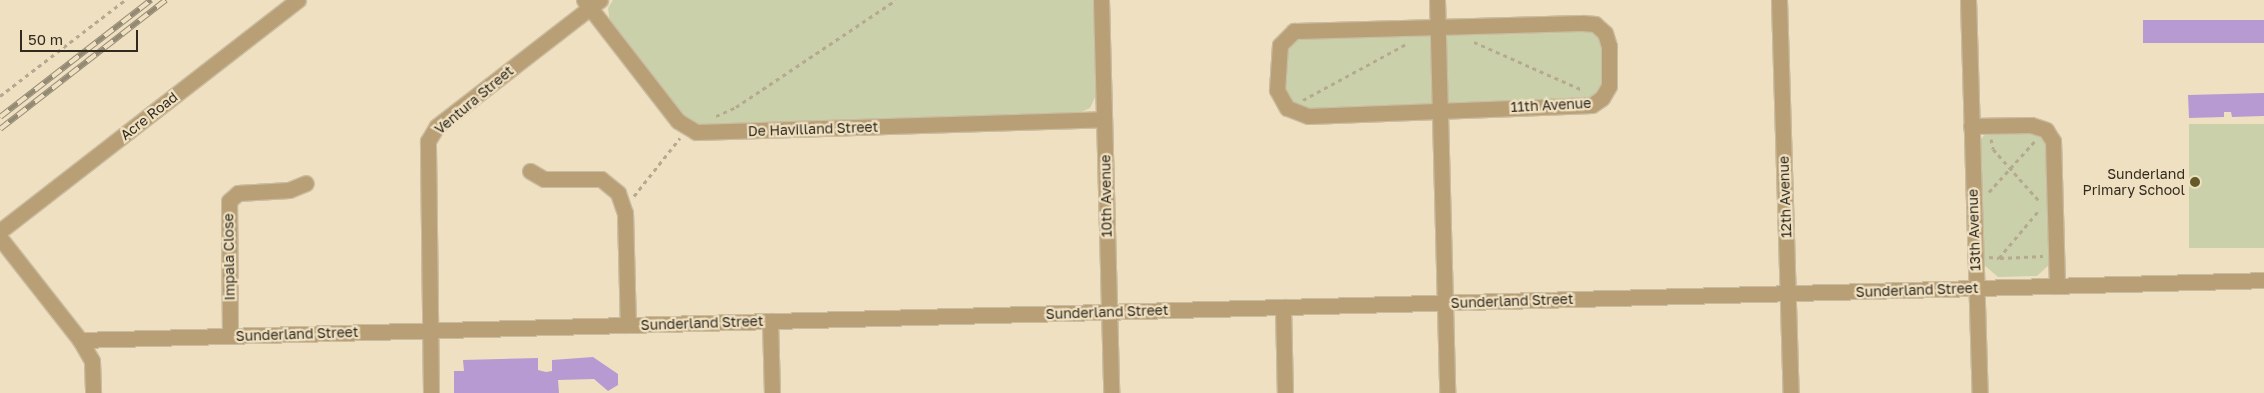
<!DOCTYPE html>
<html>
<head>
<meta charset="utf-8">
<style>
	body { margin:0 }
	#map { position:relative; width:2264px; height:393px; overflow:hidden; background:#efe0c1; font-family:"Golos Text",sans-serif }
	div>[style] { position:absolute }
	.green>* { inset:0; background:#c9d0aa; transform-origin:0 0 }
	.building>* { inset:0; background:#b79ad2; transform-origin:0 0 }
	.path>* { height:3px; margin-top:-1.5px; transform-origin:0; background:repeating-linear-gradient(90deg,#b5a990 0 4px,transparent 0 8px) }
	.roads { filter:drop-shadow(1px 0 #c9bca1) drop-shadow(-1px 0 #c9bca1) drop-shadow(0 1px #c9bca1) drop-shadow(0 -1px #c9bca1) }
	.street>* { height:15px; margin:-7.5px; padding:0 7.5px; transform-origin:7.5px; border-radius:7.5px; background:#b99f75 }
	.rail>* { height:5.5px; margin-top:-2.75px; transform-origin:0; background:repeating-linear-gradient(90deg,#efe0c1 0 11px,#948a74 0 22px); box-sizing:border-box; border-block:1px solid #948a74 }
	.dots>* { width:14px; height:14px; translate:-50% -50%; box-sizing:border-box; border:2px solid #efe0c1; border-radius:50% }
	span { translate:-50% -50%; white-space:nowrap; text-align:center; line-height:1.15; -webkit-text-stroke:4.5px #efe0c1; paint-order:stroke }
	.street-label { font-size:14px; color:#312b1f }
	.poi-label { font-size:14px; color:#312b1f }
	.right { translate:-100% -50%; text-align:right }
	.scale { position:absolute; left:20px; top:30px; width:118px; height:22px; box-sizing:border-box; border:2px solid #312b1f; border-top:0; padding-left:6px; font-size:15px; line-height:18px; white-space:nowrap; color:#312b1f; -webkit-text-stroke:4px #efe0c1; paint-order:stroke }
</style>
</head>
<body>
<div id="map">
	<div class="green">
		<i style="clip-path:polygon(613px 0,1094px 0,1097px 93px,1090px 108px,1075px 115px,697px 124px,688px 122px,610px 23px,608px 8px)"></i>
		<i style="clip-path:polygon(1582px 23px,1605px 33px,1602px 98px,1294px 113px,1276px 75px,1294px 31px)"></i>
		<i style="left:2264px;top:124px;width:124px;height:75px;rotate:90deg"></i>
		<i style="clip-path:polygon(1989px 130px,2039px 133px,2046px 142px,2051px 263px,2037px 276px,1998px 277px,1983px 264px,1980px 140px)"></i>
	</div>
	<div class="building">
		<i style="left:2264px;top:20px;width:23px;height:121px;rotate:90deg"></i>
		<i style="clip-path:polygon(2264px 93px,2264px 116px,2232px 117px,2231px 112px,2224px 112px,2224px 117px,2189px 118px,2188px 95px)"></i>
		<i style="clip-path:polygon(593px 357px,618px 374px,618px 385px,608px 391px,594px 379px,558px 380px,559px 393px,454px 393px,454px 371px,464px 371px,463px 360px,538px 358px,538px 370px,546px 372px,552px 371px,552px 360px)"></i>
	</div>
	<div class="path">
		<i style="left:1474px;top:42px;width:119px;rotate:23.8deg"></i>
		<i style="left:0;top:96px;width:158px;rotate:-37.5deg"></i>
		<i style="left:1303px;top:100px;width:119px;rotate:-28.5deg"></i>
		<i style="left:716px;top:116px;width:22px;rotate:-24deg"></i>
		<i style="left:736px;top:107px;width:192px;rotate:-33.8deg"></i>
		<i style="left:1991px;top:139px;width:10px;rotate:79deg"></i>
		<i style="left:1993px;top:149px;width:71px;rotate:48.4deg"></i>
		<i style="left:1989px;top:192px;width:69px;rotate:-48deg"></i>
		<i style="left:634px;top:196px;width:74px;rotate:-51.6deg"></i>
		<i style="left:1989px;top:257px;width:10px;rotate:6deg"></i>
		<i style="left:1999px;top:258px;width:64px;rotate:-50.1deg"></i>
		<i style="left:2000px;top:258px;width:43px;rotate:-2.7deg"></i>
	</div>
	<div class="roads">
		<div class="street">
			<i style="left:584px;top:0;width:153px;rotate:52.2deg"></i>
			<i style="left:678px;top:121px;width:21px;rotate:31deg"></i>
			<i style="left:696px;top:132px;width:408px;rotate:-1.8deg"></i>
			<i style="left:1101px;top:0;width:393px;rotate:88.5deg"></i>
			<i style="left:1437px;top:0;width:393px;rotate:88.5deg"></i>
			<i style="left:1779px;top:0;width:393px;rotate:88.3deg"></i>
			<i style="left:1968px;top:0;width:393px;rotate:88.3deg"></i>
			<i style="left:1582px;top:23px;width:13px;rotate:4deg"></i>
			<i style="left:1595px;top:24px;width:13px;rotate:42deg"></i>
			<i style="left:1605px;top:33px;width:14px;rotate:73deg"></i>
			<i style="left:1609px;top:46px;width:40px;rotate:90deg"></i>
			<i style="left:1609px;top:86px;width:14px;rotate:120deg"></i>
			<i style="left:1602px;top:98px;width:12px;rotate:145deg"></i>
			<i style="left:1592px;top:105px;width:284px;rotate:177.8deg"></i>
			<i style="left:1308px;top:116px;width:22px;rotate:-159deg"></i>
			<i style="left:1287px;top:108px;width:21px;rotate:-119deg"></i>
			<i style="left:1277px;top:90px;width:45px;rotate:-86.2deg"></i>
			<i style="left:1280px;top:45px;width:20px;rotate:-45deg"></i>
			<i style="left:1294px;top:31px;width:288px;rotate:-1.6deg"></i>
			<i style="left:1971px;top:126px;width:60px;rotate:-1deg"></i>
			<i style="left:2031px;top:125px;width:16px;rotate:18deg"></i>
			<i style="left:2046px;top:130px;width:13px;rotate:58deg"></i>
			<i style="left:2053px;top:141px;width:145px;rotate:88.4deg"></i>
			<i style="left:530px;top:171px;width:16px;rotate:30deg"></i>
			<i style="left:544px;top:179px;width:57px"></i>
			<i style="left:601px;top:179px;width:22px;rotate:39deg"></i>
			<i style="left:618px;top:193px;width:21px;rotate:71deg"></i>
			<i style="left:625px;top:213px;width:112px;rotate:88.5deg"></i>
			<i style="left:0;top:231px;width:377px;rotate:-37.8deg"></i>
			<i style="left:0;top:238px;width:130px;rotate:51.9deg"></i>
			<i style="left:80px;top:340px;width:2185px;rotate:-1.57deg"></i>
			<i style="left:1283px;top:307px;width:86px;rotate:88.7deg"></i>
			<i style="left:770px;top:321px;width:72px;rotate:88.4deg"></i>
			<i style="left:230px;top:336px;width:135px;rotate:-90.4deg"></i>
			<i style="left:229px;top:201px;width:12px;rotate:-42deg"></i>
			<i style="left:238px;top:193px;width:51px;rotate:-3.4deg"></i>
			<i style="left:289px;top:190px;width:18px;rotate:-22deg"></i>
			<i style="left:80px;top:340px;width:24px;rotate:60deg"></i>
			<i style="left:92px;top:361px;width:32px;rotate:88deg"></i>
			<i style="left:431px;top:393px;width:252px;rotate:-90.7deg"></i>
			<i style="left:428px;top:141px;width:17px;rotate:-59deg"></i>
			<i style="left:437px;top:126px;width:206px;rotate:-37.7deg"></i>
		</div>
	</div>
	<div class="rail">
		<i style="left:0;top:117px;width:191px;rotate:-37.8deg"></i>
		<i style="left:0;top:129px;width:210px;rotate:-37.9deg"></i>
	</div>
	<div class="dots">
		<i style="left:2195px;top:182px;background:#645b27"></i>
	</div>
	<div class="street-label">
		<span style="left:474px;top:100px;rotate:-40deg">Ventura Street</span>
		<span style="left:1551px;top:105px;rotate:-3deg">11th Avenue</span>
		<span style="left:149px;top:116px;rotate:-38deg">Acre Road</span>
		<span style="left:813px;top:129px;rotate:-2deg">De Havilland Street</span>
		<span style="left:1106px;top:196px;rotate:-91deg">10th Avenue</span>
		<span style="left:1785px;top:197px;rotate:-92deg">12th Avenue</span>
		<span style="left:1974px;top:230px;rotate:-92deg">13th Avenue</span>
		<span style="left:229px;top:257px;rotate:-91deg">Impala Close</span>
		<span style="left:1917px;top:290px;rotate:-2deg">Sunderland Street</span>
		<span style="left:1512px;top:301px;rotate:-2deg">Sunderland Street</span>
		<span style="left:1107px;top:312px;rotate:-2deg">Sunderland Street</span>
		<span style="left:702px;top:323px;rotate:-2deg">Sunderland Street</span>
		<span style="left:297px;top:334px;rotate:-2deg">Sunderland Street</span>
	</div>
	<div class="poi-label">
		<span class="right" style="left:2185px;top:182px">Sunderland<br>Primary School</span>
	</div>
	<div class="scale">50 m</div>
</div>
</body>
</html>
